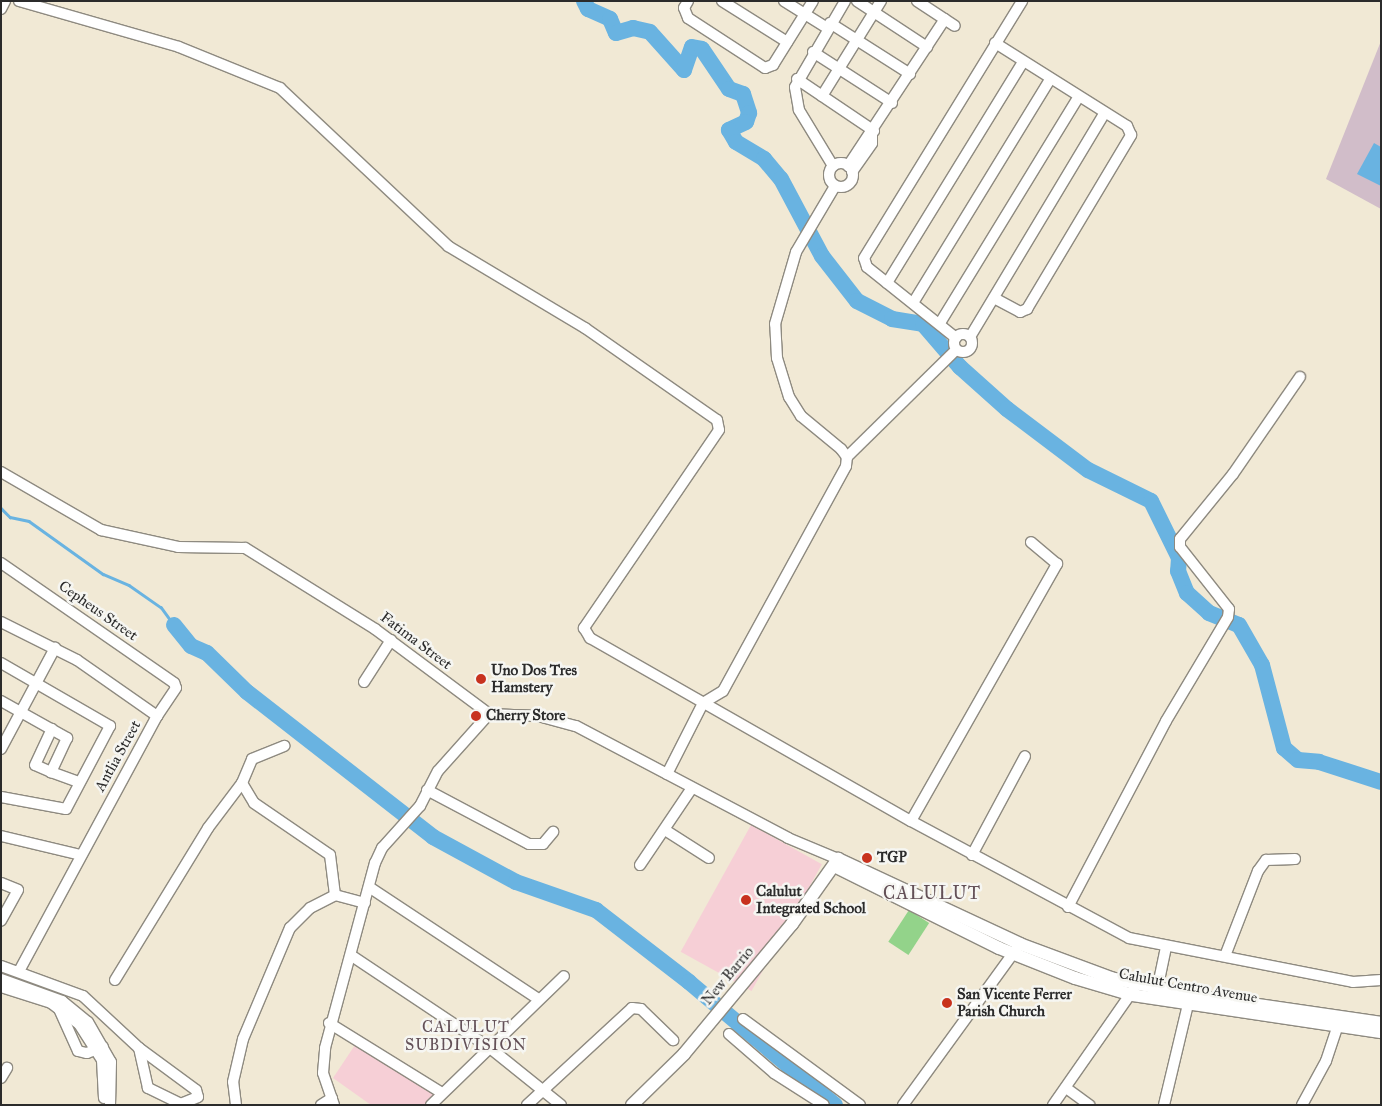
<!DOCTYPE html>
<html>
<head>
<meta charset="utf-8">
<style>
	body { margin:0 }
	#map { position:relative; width:1382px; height:1106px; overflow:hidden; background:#f1e9d5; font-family:"IM FELL Great Primer",serif }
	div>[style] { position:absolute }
	.built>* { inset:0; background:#f6cfd6; transform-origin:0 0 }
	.industrial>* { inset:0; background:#d1bdc9 }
	.green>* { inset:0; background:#93d38a; transform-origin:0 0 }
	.water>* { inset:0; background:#69b3e1 }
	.stream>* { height:2.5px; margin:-1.25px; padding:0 1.25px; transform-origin:1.25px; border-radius:1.25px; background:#69b3e1 }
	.river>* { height:16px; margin:-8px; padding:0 8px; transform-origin:8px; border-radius:8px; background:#69b3e1 }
	.roads { filter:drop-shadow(1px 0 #8e8a80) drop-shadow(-1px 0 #8e8a80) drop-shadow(0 1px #8e8a80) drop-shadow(0 -1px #8e8a80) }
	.minor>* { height:10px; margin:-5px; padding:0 5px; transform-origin:5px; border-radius:5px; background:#fff }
	.minor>.ring { margin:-5px; padding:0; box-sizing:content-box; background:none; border:10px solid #fff; border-radius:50% }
	.major>* { height:12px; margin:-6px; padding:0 6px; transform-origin:6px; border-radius:6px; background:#fff }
	.dots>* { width:14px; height:14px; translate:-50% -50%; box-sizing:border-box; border:2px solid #f6f6f2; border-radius:50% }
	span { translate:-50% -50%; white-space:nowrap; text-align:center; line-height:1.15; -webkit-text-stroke:5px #f6f6f2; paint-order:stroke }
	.street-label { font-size:15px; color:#2b2b2b }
	.poi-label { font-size:15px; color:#2b2b2b; font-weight:700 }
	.left { translate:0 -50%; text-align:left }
	.neighbourhood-label { font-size:16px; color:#635057; letter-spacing:1px }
	.quarter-label { font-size:18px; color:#635057; letter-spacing:1px }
	.frame { position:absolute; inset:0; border:2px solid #2b2b2b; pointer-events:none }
</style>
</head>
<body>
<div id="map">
	<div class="built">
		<i style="left:751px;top:825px;width:81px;height:145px;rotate:29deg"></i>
		<i style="clip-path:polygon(357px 1042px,434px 1094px,424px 1105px,371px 1105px,333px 1078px)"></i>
	</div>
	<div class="industrial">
		<i style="clip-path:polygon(1381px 41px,1381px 209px,1326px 179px)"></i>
	</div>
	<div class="green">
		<i style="left:909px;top:910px;width:24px;height:38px;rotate:33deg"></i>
	</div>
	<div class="water">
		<i style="clip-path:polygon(1374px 143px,1381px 147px,1381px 186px,1357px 174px)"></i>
	</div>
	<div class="stream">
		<i style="left:1px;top:508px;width:13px;rotate:45deg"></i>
		<i style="left:10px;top:517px;width:19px;rotate:12deg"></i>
		<i style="left:29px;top:521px;width:91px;rotate:35.6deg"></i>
		<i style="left:103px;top:574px;width:28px;rotate:23deg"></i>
		<i style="left:129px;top:585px;width:39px;rotate:35deg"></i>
		<i style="left:161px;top:607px;width:22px;rotate:54deg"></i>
	</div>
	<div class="river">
		<i style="left:584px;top:1px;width:9px;rotate:63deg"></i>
		<i style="left:588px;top:9px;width:24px;rotate:24deg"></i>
		<i style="left:610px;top:19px;width:15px;rotate:67deg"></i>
		<i style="left:616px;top:33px;width:18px;rotate:-16deg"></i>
		<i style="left:633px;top:28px;width:17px;rotate:13deg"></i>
		<i style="left:650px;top:32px;width:51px;rotate:48.2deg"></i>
		<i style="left:684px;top:70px;width:24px;rotate:-71deg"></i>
		<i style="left:692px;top:47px;width:10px;rotate:11deg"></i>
		<i style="left:702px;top:49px;width:48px;rotate:56deg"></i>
		<i style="left:729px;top:89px;width:15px;rotate:20deg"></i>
		<i style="left:743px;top:94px;width:20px;rotate:72deg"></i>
		<i style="left:749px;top:113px;width:9px;rotate:108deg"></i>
		<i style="left:746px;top:122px;width:19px;rotate:155deg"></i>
		<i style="left:729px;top:130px;width:14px;rotate:60deg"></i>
		<i style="left:736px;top:142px;width:33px;rotate:31deg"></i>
		<i style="left:764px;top:159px;width:26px;rotate:50deg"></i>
		<i style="left:781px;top:179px;width:87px;rotate:62deg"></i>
		<i style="left:822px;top:256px;width:57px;rotate:52.1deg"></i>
		<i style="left:857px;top:301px;width:39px;rotate:27deg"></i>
		<i style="left:892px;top:319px;width:31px;rotate:9deg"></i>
		<i style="left:923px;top:324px;width:57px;rotate:49.3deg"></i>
		<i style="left:960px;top:367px;width:63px;rotate:41.8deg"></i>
		<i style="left:1007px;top:409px;width:101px;rotate:37deg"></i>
		<i style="left:1088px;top:470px;width:70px;rotate:26.2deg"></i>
		<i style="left:1151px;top:501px;width:64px;rotate:63.8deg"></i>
		<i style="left:1179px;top:558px;width:13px;rotate:94deg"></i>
		<i style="left:1178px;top:571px;width:24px;rotate:68deg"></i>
		<i style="left:1187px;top:593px;width:30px;rotate:42deg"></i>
		<i style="left:1209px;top:613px;width:32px;rotate:22deg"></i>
		<i style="left:1239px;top:625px;width:46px;rotate:60.1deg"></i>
		<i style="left:1262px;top:665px;width:86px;rotate:75.2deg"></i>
		<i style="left:1284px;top:748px;width:18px;rotate:41deg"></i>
		<i style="left:1298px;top:760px;width:21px;rotate:5deg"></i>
		<i style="left:1319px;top:762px;width:65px;rotate:17.9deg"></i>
		<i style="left:174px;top:625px;width:27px;rotate:51deg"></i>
		<i style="left:191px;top:646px;width:17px;rotate:24deg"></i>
		<i style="left:207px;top:653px;width:56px;rotate:44.3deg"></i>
		<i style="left:247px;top:692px;width:236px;rotate:37.9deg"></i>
		<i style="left:433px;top:837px;width:94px;rotate:28.5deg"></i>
		<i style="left:516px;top:882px;width:85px;rotate:19.3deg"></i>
		<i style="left:596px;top:910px;width:118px;rotate:37.7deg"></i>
		<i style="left:689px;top:982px;width:191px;rotate:40.1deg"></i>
	</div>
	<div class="roads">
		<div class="minor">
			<i style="left:19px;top:1px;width:166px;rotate:16deg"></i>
			<i style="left:179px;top:47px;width:109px;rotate:22.1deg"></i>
			<i style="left:280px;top:88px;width:231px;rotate:43.2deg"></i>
			<i style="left:448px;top:246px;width:160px;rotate:30.9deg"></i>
			<i style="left:585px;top:328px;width:161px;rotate:34.9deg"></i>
			<i style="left:717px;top:420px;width:10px;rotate:79deg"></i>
			<i style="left:719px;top:430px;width:240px;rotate:124.3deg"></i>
			<i style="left:584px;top:628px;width:12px;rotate:59deg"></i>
			<i style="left:590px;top:638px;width:369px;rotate:29.7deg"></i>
			<i style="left:911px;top:821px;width:247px;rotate:28.2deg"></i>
			<i style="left:1129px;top:938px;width:228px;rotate:11.1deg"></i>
			<i style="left:1353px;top:982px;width:28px;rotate:-4deg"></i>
			<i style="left:688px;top:1px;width:8px;rotate:120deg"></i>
			<i style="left:684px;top:8px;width:11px;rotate:68deg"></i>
			<i style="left:688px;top:18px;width:92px;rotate:33deg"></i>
			<i style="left:765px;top:68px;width:9px;rotate:-21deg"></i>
			<i style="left:773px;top:65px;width:75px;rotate:-58deg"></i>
			<i style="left:722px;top:1px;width:77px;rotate:32.2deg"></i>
			<i style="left:784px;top:1px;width:51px;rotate:32.1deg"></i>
			<i style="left:857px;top:1px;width:84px;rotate:33.3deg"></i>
			<i style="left:917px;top:1px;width:45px;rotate:33.3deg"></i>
			<i style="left:1px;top:9px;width:9px;rotate:-63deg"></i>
			<i style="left:830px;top:23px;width:95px;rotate:32.5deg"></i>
			<i style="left:813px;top:52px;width:94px;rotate:32.8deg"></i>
			<i style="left:797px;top:79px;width:93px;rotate:34deg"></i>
			<i style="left:822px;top:96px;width:112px;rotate:-58.2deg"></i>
			<i class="ring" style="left:829px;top:163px;width:14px;height:14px"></i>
			<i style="left:833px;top:166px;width:66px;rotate:-121.3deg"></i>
			<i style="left:799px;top:110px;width:23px;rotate:-100deg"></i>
			<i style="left:795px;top:87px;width:99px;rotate:-59.8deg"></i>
			<i style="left:848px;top:166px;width:176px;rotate:-56.6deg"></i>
			<i style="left:852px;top:172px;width:35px;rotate:-55deg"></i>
			<i style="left:872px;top:143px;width:9px;rotate:-90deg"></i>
			<i style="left:887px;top:283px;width:259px;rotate:-58.4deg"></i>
			<i style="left:994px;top:298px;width:30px;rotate:28deg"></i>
			<i style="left:1020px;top:312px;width:8px;rotate:-23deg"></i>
			<i style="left:1027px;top:309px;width:203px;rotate:-59.1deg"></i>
			<i style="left:1131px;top:135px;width:10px;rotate:-114deg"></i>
			<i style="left:1127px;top:126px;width:156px;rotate:-147.8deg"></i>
			<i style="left:913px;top:303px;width:263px;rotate:-58.5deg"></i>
			<i style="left:940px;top:323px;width:264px;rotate:-58.5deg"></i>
			<i class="ring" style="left:954px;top:334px;width:8px;height:8px"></i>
			<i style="left:970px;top:337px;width:260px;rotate:-59deg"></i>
			<i style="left:956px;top:338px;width:114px;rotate:-141.4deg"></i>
			<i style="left:867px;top:267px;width:9px;rotate:-108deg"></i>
			<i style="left:864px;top:258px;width:302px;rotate:-58.4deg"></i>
			<i style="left:847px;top:457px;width:153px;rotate:-44.5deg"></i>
			<i style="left:1px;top:472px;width:116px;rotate:30.1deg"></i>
			<i style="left:101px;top:530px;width:79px;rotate:12.4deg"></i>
			<i style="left:178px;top:547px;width:67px;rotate:0.9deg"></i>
			<i style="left:245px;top:548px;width:153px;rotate:31.9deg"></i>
			<i style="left:375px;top:629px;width:142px;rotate:36.7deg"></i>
			<i style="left:489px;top:714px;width:49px;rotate:2.3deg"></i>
			<i style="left:538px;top:716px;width:39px;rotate:15deg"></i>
			<i style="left:576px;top:726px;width:240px;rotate:27.8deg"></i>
			<i style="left:788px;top:838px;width:54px;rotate:22.8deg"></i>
			<i style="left:1px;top:563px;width:211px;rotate:34.7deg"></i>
			<i style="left:174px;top:683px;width:5px;rotate:68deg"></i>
			<i style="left:176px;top:688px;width:34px;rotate:124deg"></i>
			<i style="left:1px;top:622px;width:85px;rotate:26.6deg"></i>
			<i style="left:77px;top:660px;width:98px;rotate:35deg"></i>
			<i style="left:157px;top:716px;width:290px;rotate:118.4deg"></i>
			<i style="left:1px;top:663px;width:126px;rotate:30deg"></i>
			<i style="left:110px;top:726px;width:94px;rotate:117.9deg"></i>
			<i style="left:66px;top:809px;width:66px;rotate:-169.5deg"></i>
			<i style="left:364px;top:682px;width:50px;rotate:-57.3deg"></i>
			<i style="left:1px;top:701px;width:76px;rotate:29.3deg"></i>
			<i style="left:67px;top:738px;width:38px;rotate:115deg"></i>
			<i style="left:51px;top:772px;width:30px;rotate:20deg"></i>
			<i style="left:1px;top:749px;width:115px;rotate:-61.9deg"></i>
			<i style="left:51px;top:772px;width:17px;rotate:-156deg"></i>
			<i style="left:35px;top:765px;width:40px;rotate:-65deg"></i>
			<i style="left:667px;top:774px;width:80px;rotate:-63.1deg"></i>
			<i style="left:703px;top:703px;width:23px;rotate:-31deg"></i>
			<i style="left:723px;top:691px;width:256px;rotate:-61.3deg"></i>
			<i style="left:846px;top:466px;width:9px;rotate:-84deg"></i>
			<i style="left:847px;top:457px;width:10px;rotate:-127deg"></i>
			<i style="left:841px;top:449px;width:52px;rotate:-140.5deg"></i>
			<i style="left:801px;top:416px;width:22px;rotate:-122deg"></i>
			<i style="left:789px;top:397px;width:41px;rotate:-107.1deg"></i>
			<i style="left:777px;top:358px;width:34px;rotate:-93deg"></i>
			<i style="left:775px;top:324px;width:75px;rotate:-73.7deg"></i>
			<i style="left:796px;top:252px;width:77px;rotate:-59.4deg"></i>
			<i style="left:242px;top:783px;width:23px;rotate:59deg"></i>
			<i style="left:254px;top:803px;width:92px;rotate:34.4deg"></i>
			<i style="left:330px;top:855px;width:40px;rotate:82.9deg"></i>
			<i style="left:427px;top:790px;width:115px;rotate:27.9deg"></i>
			<i style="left:529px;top:844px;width:14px"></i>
			<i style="left:543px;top:844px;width:16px;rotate:-50deg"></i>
			<i style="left:911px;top:821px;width:296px;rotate:-60.4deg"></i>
			<i style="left:1057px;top:564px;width:34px;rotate:-140deg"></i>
			<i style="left:665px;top:830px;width:52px;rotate:32.5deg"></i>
			<i style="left:1px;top:836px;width:82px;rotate:13.4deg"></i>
			<i style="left:972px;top:855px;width:112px;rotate:-61.8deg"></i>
			<i style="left:640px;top:865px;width:93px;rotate:-56deg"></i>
			<i style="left:1px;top:883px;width:18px;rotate:22deg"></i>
			<i style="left:18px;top:890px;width:35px;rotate:119deg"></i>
			<i style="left:369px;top:887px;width:203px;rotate:33.5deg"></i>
			<i style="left:1068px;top:907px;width:210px;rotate:-62.2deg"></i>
			<i style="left:1166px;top:721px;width:121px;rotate:-59.2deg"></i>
			<i style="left:1228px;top:617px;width:8px;rotate:-83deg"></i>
			<i style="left:1229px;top:609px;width:79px;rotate:-128.3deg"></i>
			<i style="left:1180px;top:547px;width:8px;rotate:-90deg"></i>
			<i style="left:1180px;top:539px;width:84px;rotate:-50.8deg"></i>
			<i style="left:1233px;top:474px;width:118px;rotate:-55.4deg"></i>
			<i style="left:352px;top:956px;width:166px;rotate:33.7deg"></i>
			<i style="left:490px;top:1048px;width:91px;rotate:38.8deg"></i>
			<i style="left:1225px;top:956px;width:91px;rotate:-68.8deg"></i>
			<i style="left:1258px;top:871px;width:14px;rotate:-54deg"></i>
			<i style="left:1266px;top:860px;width:29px;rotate:-2deg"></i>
			<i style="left:1px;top:966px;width:87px;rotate:20.1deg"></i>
			<i style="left:83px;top:996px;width:76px;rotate:42.9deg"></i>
			<i style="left:139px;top:1048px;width:71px;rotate:36.4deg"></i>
			<i style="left:196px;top:1090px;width:7px;rotate:74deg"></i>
			<i style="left:198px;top:1097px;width:18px;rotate:158deg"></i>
			<i style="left:181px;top:1104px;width:37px;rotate:-154deg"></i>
			<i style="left:148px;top:1088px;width:41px;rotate:-102.7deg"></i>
			<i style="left:1px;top:979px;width:65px;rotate:19.8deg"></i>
			<i style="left:62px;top:1001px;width:33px;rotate:39deg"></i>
			<i style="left:88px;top:1022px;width:46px;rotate:60.1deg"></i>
			<i style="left:111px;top:1062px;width:43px;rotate:91.3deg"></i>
			<i style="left:115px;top:980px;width:178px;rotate:-58.5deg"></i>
			<i style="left:208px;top:828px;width:56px;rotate:-52.9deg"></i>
			<i style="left:242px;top:783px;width:26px;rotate:-67deg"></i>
			<i style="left:252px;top:759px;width:35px;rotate:-22deg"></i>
			<i style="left:1px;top:987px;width:52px;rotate:17.7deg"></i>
			<i style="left:51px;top:1003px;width:35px;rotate:37deg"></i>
			<i style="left:79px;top:1024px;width:43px;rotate:57.4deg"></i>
			<i style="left:102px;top:1060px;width:38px;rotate:87deg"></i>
			<i style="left:1156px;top:995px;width:49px;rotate:-78.2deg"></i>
			<i style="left:59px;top:1009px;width:46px;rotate:65.7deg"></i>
			<i style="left:78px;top:1051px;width:9px;rotate:13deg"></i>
			<i style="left:87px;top:1053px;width:17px;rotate:-21deg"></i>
			<i style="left:743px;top:1019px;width:145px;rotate:36.3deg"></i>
			<i style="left:329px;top:1023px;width:133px;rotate:31.8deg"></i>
			<i style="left:729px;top:1034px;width:60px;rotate:40.9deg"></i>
			<i style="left:774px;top:1073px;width:59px;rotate:32.6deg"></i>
			<i style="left:1px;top:1078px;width:12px;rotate:-59deg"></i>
			<i style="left:1066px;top:1088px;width:29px;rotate:36deg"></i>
			<i style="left:236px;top:1105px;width:23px;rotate:-97deg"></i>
			<i style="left:233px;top:1082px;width:44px;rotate:-76.9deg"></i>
			<i style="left:243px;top:1039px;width:121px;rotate:-67.1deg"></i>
			<i style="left:290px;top:928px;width:28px;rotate:-45deg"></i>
			<i style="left:310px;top:908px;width:28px;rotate:-27deg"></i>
			<i style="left:335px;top:895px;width:31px;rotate:15deg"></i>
			<i style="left:321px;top:1105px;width:13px;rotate:-32deg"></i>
			<i style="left:334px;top:1105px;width:34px;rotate:-109deg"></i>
			<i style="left:323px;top:1073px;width:25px;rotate:-85deg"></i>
			<i style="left:325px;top:1048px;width:192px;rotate:-74.9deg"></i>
			<i style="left:375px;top:863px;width:17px;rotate:-65deg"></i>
			<i style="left:382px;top:848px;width:57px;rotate:-47.9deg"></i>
			<i style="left:420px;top:806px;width:39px;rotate:-63deg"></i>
			<i style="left:438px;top:771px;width:76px;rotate:-48.2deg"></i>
			<i style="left:431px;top:1105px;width:185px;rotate:-44.1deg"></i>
			<i style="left:527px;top:1105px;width:143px;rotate:-42.7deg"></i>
			<i style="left:632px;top:1008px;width:9px;rotate:6deg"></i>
			<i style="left:641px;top:1009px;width:45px;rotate:44.1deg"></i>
			<i style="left:903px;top:1105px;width:194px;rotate:-54deg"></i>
			<i style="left:1053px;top:1105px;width:141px;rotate:-55.1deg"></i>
			<i style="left:1164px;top:1105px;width:112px;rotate:-76.6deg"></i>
			<i style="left:1302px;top:1105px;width:50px;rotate:-61.4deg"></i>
			<i style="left:1326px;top:1061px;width:44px;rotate:-71.6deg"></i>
		</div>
		<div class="major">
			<i style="left:834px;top:866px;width:184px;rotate:26.4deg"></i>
			<i style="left:999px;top:948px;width:82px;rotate:21.5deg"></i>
			<i style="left:1075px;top:978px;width:59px;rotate:16.6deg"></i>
			<i style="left:1132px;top:995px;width:252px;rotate:8.5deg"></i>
			<i style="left:632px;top:1105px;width:73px;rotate:-44.4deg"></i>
			<i style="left:684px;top:1054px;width:169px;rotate:-50.3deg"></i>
			<i style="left:792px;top:924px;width:80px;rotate:-54.7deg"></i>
			<i style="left:838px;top:859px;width:201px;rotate:25deg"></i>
			<i style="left:1020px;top:944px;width:97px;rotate:20.5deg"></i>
			<i style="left:1111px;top:978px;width:81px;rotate:12.1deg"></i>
			<i style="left:1190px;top:995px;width:193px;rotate:8.3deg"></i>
		</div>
	</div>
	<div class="dots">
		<i style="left:481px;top:679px;background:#c8321e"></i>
		<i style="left:476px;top:716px;background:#c8321e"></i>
		<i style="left:867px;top:858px;background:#c8321e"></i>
		<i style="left:746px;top:900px;background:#c8321e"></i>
		<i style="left:947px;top:1003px;background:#c8321e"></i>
	</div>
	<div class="street-label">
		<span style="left:98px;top:611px;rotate:35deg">Cepheus Street</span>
		<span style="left:416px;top:641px;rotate:37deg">Fatima Street</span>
		<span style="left:118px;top:756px;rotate:-61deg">Antlia Street</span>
		<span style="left:728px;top:976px;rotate:-50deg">New Barrio</span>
		<span style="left:1188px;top:986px;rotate:10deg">Calulut Centro Avenue</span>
	</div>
	<div class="poi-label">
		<span class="left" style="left:491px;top:679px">Uno Dos Tres<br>Hamstery</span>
		<span class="left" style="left:486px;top:716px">Cherry Store</span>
		<span class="left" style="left:877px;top:858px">TGP</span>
		<span class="left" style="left:756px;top:900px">Calulut<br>Integrated School</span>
		<span class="left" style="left:957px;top:1003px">San Vicente Ferrer<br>Parish Church</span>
	</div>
	<div class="neighbourhood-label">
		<span style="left:466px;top:1036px">CALULUT<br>SUBDIVISION</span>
	</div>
	<div class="quarter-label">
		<span style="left:932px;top:893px">CALULUT</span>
	</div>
	<div class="frame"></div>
</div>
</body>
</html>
